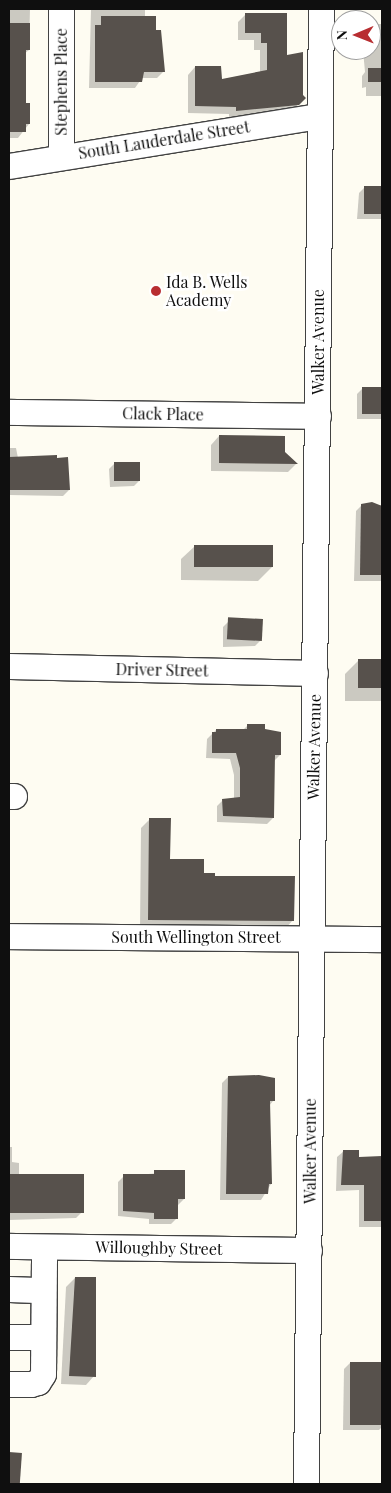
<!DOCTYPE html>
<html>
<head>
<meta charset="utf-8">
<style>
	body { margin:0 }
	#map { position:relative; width:391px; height:1493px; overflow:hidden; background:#fefcf2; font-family:"Playfair Display",serif }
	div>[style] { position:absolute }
	.shadow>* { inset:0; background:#0003 }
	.building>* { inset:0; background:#57514c; transform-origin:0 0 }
	.roads { filter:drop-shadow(1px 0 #424242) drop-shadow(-1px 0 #424242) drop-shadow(0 1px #424242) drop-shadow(0 -1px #424242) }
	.minor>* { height:25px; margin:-12.5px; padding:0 12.5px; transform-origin:12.5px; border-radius:12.5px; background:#fff }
	.dots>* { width:14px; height:14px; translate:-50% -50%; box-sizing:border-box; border:2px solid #fff; border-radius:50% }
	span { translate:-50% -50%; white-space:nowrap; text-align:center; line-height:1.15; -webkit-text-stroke:5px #fff; paint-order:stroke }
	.street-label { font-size:16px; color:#0f0f0f }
	.poi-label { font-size:16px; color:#0f0f0f }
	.left { translate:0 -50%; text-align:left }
	.frame { position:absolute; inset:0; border:10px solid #0f0f0f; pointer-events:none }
	.north { position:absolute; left:331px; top:10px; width:50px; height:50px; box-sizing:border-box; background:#fff; border:1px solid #9f9f9f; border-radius:50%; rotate:269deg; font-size:14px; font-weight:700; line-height:20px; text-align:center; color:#0f0f0f }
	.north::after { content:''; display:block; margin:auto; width:18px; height:22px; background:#b82e31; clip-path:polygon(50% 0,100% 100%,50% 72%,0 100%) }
</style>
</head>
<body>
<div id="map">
	<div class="shadow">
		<i style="clip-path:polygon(9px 9px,30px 9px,29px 50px,24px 54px,24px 104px,29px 124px,18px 138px,9px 138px)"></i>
		<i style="clip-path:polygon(91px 9px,145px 9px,145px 17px,155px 32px,163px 72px,157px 78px,142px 78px,135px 88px,89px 88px)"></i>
		<i style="clip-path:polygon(245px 15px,286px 57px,304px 98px,291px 112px,229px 118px,229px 114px,188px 113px,188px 75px,195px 67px,220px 80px,260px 72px,260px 50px,254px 50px,254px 40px,238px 40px,238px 22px)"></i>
		<i style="clip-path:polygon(371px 24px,382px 24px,382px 96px,366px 96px,366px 87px,362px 88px,362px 76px,365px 72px,363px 50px,371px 50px)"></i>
		<i style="clip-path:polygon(365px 187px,382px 187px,382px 219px,357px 219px,359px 193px)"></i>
		<i style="clip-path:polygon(363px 388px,382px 388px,382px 419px,357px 419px,357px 394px)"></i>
		<i style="clip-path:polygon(219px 436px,284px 453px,296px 464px,288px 472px,211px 471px,211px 445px)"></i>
		<i style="clip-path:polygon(9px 448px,16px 448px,18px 458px,56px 459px,69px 490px,63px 496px,9px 495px)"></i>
		<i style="clip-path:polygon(115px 463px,140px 480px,134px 486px,110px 487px,109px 469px)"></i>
		<i style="clip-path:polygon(362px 505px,382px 505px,382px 581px,354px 581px,356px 511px)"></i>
		<i style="clip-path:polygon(195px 546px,272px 567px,258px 581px,181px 580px,181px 559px)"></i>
		<i style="clip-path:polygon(229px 621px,261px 640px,255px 646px,223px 647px,223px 627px)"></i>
		<i style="clip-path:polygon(359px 660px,382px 660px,382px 701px,345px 701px,345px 674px)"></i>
		<i style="clip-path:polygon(248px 725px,264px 730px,280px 755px,274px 761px,273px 818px,267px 824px,217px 822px,217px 806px,223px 800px,234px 799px,234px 775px,230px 759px,206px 758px,207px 739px,216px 730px,242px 731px)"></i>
		<i style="clip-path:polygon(149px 820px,169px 860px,214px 877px,293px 920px,285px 929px,140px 928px,141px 828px)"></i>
		<i style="clip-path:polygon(228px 1077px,273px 1101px,269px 1106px,271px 1184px,261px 1200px,220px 1200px,222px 1083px)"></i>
		<i style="clip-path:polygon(9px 1147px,12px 1147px,12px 1162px,19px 1163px,19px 1175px,83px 1211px,76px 1218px,9px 1220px)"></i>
		<i style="clip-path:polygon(344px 1151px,357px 1158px,382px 1158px,382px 1227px,359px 1227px,359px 1190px,336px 1191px,337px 1157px)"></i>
		<i style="clip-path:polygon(184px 1171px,184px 1199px,178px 1205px,177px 1218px,171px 1224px,149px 1224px,149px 1219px,118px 1216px,118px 1182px,124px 1176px)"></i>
		<i style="clip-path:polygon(75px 1278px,94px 1376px,86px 1385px,61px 1384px,66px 1287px)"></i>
		<i style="clip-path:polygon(350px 1363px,382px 1363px,382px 1427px,379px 1430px,343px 1430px,344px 1369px)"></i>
	</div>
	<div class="building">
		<i style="clip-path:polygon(245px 13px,287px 13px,287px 55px,303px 52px,303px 95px,306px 98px,299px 105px,236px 111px,236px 107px,195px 106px,195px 66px,221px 66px,222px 79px,267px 70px,267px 43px,261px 43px,261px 33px,245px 33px)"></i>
		<i style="clip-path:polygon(101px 16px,156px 16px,156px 30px,161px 30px,165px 72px,144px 72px,142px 82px,95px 82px,95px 25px,101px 25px)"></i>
		<i style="clip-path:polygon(9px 23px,30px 23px,30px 50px,26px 50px,26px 103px,30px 103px,30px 124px,26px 124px,26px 132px,9px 132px)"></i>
		<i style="left:368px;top:68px;width:14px;height:14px"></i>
		<i style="left:364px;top:186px;width:18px;height:28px"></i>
		<i style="left:362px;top:387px;width:20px;height:27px"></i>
		<i style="clip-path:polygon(219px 435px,285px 436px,285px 452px,298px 464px,219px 463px)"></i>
		<i style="clip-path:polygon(57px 455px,57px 458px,68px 457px,70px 490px,9px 490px,9px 457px)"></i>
		<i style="left:114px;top:462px;width:26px;height:19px"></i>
		<i style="clip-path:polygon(372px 502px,382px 506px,382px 575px,360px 575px,361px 504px)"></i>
		<i style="left:194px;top:545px;width:79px;height:22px"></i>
		<i style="left:263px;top:619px;width:22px;height:35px;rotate:93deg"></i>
		<i style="left:358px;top:659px;width:24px;height:29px"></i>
		<i style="clip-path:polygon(247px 724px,265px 724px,265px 729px,281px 732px,281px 755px,275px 755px,274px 818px,223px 816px,222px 799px,240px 797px,240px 768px,236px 753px,212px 753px,212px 732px,216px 732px,216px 729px,247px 729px)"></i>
		<i style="clip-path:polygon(149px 818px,171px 818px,170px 859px,204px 859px,204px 873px,215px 873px,215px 876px,295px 876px,294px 921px,148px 920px)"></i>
		<i style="clip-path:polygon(259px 1075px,275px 1078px,275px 1101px,270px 1101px,272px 1184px,269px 1184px,268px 1194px,226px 1194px,228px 1076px)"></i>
		<i style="clip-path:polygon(343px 1150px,359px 1150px,359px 1157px,382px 1156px,382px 1221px,364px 1221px,364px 1185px,341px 1185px)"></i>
		<i style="clip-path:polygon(154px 1170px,185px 1170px,185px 1199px,178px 1199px,178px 1219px,154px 1219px,154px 1213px,123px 1211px,123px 1174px,154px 1174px)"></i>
		<i style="left:9px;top:1174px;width:75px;height:39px"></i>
		<i style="clip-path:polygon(75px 1277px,96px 1277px,96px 1377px,69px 1376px)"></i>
		<i style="left:350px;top:1362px;width:32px;height:63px"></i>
		<i style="left:9px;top:1452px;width:13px;height:32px;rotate:4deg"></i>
	</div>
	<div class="roads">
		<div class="minor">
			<i style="left:61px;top:156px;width:147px;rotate:-90deg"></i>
			<i style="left:9px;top:166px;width:314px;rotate:-9.2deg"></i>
			<i style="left:9px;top:412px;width:309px;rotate:0.7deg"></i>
			<i style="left:9px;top:666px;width:306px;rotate:1.3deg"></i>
			<i style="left:9px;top:796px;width:5px"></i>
			<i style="left:9px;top:936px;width:373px;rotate:0.5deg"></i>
			<i style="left:9px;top:1246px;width:300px;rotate:0.8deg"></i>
			<i style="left:9px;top:1289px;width:34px;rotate:2deg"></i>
			<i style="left:9px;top:1337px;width:34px"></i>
			<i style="left:9px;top:1384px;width:22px"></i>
			<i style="left:31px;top:1384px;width:7px;rotate:-16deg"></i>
			<i style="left:38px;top:1382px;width:9px;rotate:-58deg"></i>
			<i style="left:43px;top:1374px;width:127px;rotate:-89.5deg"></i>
			<i style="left:306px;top:1484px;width:1475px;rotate:-89.42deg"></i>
		</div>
	</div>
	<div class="dots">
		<i style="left:156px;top:291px;background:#b82e31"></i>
	</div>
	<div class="street-label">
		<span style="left:61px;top:82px;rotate:-90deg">Stephens Place</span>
		<span style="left:164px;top:140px;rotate:-9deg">South Lauderdale Street</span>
		<span style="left:318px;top:342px;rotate:-90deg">Walker Avenue</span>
		<span style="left:163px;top:414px;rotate:1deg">Clack Place</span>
		<span style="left:162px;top:670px;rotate:1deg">Driver Street</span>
		<span style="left:314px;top:747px;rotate:-89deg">Walker Avenue</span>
		<span style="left:196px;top:937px">South Wellington Street</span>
		<span style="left:310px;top:1151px;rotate:-90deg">Walker Avenue</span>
		<span style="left:159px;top:1248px;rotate:1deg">Willoughby Street</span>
	</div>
	<div class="poi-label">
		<span class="left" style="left:166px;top:291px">Ida B. Wells<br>Academy</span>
	</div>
	<div class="frame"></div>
	<div class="north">N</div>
</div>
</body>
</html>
